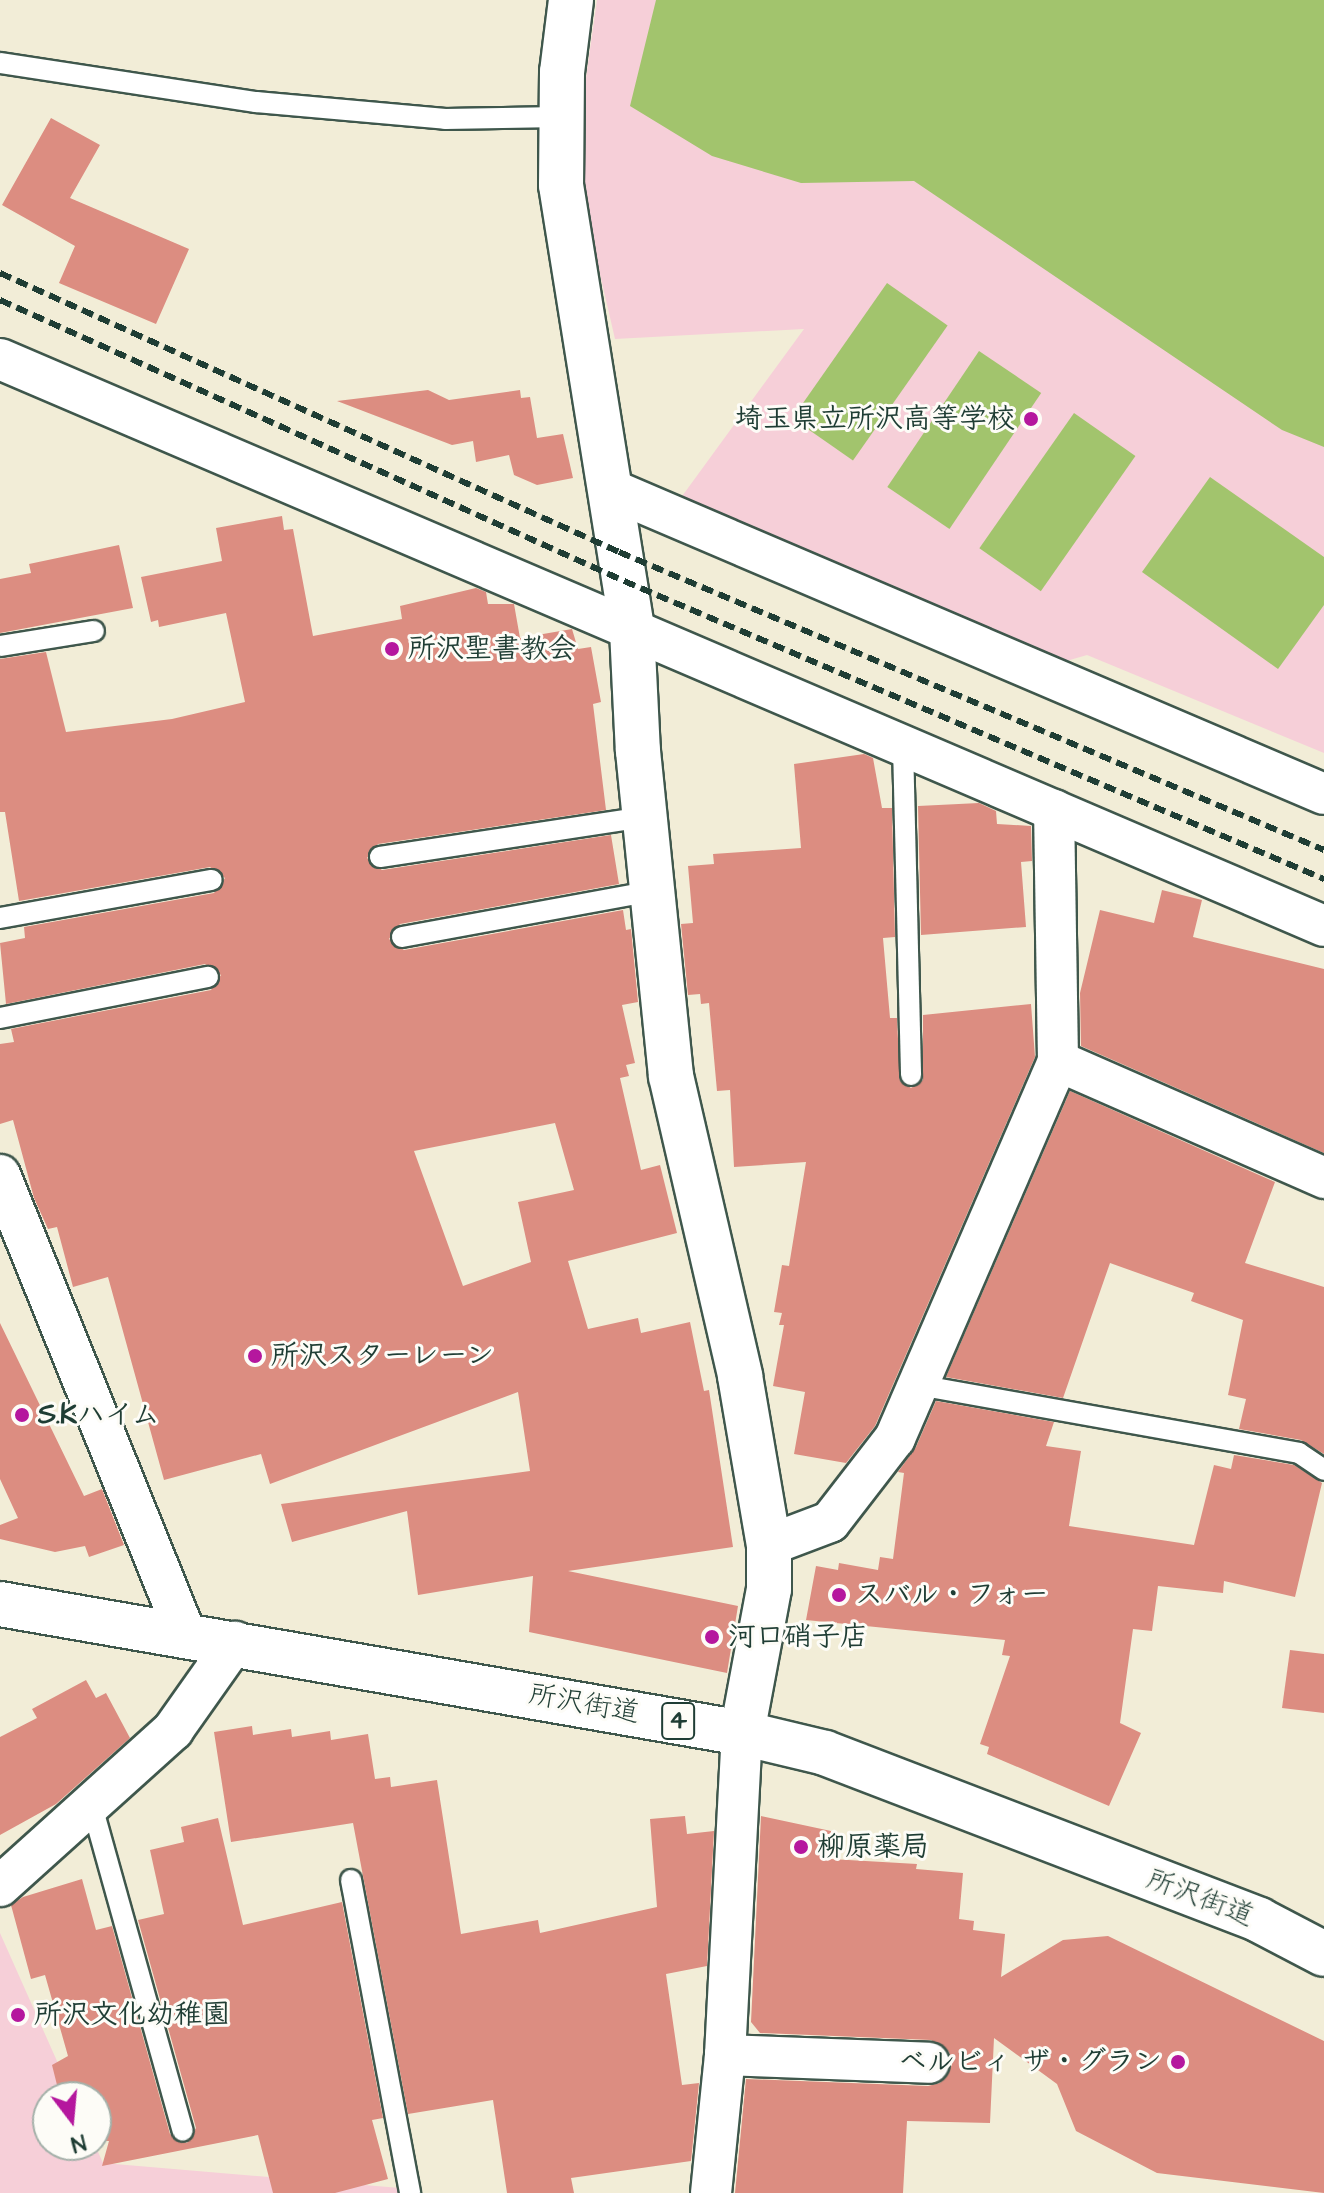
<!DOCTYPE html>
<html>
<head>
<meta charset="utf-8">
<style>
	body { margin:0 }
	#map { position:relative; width:1324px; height:2193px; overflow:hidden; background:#f2edd7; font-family:"Architects Daughter","Klee One",sans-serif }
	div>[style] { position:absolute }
	.built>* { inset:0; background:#f6cfd8 }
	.green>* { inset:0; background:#a2c46d; transform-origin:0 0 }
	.building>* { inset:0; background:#dc8d81 }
	.roads { filter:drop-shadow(2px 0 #3f574c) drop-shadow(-2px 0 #3f574c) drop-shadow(0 2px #3f574c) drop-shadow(0 -2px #3f574c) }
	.service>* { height:20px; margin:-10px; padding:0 10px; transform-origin:10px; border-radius:10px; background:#fff }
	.minor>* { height:40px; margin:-20px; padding:0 20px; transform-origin:20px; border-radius:20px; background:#fff }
	.tertiary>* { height:44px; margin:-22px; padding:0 22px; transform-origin:22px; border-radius:22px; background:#fff }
	.primary>* { height:44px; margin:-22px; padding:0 22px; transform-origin:22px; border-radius:22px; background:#fff }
	.rail>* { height:6px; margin-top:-3px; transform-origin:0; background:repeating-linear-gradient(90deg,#1f3d34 0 12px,transparent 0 18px) }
	.dots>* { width:22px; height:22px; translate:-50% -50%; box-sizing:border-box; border:4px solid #fdfcf7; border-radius:50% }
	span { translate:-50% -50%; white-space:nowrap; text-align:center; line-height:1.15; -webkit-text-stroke:6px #fdfcf7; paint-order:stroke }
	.shield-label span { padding:2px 6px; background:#fdfcf7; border:2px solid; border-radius:6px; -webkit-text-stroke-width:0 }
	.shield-label { font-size:26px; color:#1f3d34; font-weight:700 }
	.poi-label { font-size:28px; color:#1f3d34; font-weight:700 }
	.right { translate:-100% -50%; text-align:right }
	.left { translate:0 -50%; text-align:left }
	.street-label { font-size:28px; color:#1f3d34 }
	.north { position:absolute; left:32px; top:2081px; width:80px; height:80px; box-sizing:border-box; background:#fdfcf7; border:2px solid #a4b0a9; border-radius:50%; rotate:164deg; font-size:22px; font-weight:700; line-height:32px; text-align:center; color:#1f3d34 }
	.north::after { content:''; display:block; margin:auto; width:28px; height:36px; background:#b5179e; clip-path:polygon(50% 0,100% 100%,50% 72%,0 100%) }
</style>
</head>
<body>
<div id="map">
	<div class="built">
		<i style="clip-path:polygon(597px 0,1324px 0,1324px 753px,1087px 655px,1063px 662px,680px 499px,804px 329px,615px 339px,582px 196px,579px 128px)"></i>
		<i style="clip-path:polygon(0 1933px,73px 2097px,48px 2097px,48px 2145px,95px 2145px,103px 2163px,400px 2188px,402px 2193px,0 2193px)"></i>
	</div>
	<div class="green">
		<i style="clip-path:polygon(656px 0,1324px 0,1324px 447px,1282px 430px,914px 181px,801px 183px,712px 156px,630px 106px)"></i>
		<i style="left:887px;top:283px;width:74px;height:165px;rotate:35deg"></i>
		<i style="left:979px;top:351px;width:75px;height:164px;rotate:34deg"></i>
		<i style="left:1074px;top:413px;width:75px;height:165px;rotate:35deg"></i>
		<i style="clip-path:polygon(1210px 477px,1324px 557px,1324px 605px,1278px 669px,1142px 572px)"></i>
	</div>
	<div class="building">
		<i style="clip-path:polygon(51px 118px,100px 145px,70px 198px,189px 249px,156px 324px,59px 283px,75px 246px,2px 205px)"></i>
		<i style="clip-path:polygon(428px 390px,449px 400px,520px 390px,521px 398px,530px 397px,537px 438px,563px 434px,573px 478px,537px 485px,514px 475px,509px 455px,476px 462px,473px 441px,452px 445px,337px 401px)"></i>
		<i style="clip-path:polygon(evenodd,282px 516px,284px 530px,293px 529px,313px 636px,402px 619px,400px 606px,476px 588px,486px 592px,488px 604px,514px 604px,520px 638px,572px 629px,578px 649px,591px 647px,601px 702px,593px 704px,606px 810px,378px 844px,367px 858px,382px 870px,611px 835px,619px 884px,400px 924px,389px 939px,404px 950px,623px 910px,626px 930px,631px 929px,638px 1002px,622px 1005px,635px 1063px,626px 1065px,629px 1076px,620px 1078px,641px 1170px,660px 1165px,677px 1233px,568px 1261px,588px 1329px,638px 1318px,641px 1333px,690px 1322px,704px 1391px,709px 1390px,733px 1547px,568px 1571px,738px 1606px,727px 1673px,529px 1632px,533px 1576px,418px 1595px,407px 1511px,292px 1542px,281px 1504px,530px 1471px,518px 1392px,270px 1484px,261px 1454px,164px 1480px,108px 1277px,73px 1287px,57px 1227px,48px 1229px,34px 1198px,13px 1120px,0 1124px,0 1044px,14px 1042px,11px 1029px,211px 990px,221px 975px,205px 964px,6px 1004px,0 943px,25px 938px,24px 927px,214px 893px,225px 878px,210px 867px,19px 901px,5px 812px,0 812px,0 659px,46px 652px,66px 732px,172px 719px,245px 702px,226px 613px,159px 627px,158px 620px,151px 622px,141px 577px,222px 561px,216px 528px,282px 516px,555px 1123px,574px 1190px,518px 1202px,531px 1262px,463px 1286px,414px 1151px,555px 1123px)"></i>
		<i style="clip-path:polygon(119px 545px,133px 608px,0 633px,0 579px,31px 573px,29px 564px)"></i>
		<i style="clip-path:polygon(864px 754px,873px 758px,882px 808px,892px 808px,895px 937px,883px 938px,890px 1018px,897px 1018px,900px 1081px,911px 1088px,923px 1080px,923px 1015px,1031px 1004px,1035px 1057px,875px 1426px,846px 1463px,794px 1454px,805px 1392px,773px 1386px,784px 1325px,779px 1325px,782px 1313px,774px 1312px,782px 1265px,789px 1266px,806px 1162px,734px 1167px,730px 1090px,717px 1091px,709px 1003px,701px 1004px,700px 994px,688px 995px,681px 924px,693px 923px,688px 866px,714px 864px,713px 854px,801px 848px,794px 764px)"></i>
		<i style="clip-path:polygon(979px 803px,996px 811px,997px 824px,1031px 826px,1032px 861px,1021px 862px,1026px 927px,921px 935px,918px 806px)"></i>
		<i style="clip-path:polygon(1162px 890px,1202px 900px,1193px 937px,1324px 969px,1324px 1153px,1081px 1046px,1080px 993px,1100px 910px,1154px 923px)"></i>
		<i style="clip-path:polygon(1070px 1091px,1275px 1182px,1245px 1263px,1324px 1287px,1324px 1454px,1301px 1440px,1239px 1429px,1246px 1399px,1228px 1395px,1243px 1320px,1191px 1301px,1194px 1293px,1110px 1263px,1063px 1398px,946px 1377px)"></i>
		<i style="clip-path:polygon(0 1323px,84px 1496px,102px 1489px,124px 1545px,89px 1557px,85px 1546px,55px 1552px,0 1539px,0 1525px,18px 1518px,0 1479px)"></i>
		<i style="clip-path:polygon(936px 1401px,1054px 1422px,1046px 1446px,1081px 1451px,1069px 1526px,1194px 1545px,1214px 1465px,1231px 1469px,1234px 1455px,1294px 1465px,1322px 1483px,1295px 1597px,1224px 1581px,1223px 1593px,1158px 1586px,1152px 1631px,1133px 1629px,1120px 1723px,1141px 1733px,1109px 1806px,987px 1754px,989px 1747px,980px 1744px,1010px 1656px,1002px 1655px,1005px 1640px,806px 1620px,816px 1566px,838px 1570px,839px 1563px,878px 1570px,880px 1557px,893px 1559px,904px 1473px,898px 1472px,916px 1447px)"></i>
		<i style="clip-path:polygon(1290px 1650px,1324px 1654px,1324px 1713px,1282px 1708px)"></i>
		<i style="clip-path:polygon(86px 1680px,96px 1698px,106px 1693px,130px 1738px,56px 1804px,0 1835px,0 1737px,37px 1718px,32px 1709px)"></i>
		<i style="clip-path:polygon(252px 1726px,253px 1735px,291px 1729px,292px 1737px,330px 1731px,331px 1740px,368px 1734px,375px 1779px,390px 1777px,391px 1787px,437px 1780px,461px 1934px,538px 1920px,540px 1933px,657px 1907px,650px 1819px,685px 1816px,687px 1834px,714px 1831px,707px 1966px,666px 1974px,682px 2085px,699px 2083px,691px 2161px,571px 2178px,574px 2193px,507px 2193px,493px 2100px,408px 2114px,353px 1823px,231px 1842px,214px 1732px)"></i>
		<i style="clip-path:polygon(761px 1816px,831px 1831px,831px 1859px,917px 1864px,916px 1869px,963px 1873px,959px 1919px,974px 1921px,973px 1930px,1005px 1934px,1001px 1977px,1063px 1940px,1108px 1936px,1324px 2041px,1324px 2193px,1157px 2173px,1076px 2131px,1057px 2084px,994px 2038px,990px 2123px,907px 2121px,903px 2193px,735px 2193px,746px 2079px,928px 2086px,940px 2083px,952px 2065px,949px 2052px,931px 2040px,760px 2033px,751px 2022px)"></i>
		<i style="clip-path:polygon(218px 1818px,243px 1925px,342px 1902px,383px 2118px,372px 2120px,388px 2179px,335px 2193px,273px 2193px,258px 2135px,102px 2166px,109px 2141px,96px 2141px,96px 2097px,60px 2097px,52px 2065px,68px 2056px,45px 1975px,31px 1979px,11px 1905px,23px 1897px,82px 1879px,96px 1930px,112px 1926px,170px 2134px,187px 2143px,196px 2128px,138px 1920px,164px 1914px,150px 1850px,184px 1842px,181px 1827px)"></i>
	</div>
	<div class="roads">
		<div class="service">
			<i style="left:0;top:63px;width:259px;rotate:8.7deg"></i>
			<i style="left:256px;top:102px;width:190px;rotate:5.1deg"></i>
			<i style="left:445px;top:119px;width:115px;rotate:-1deg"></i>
			<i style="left:0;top:646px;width:95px;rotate:-9.1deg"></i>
			<i style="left:903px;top:745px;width:330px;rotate:88.6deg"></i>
			<i style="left:380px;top:857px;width:268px;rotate:-8.6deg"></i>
			<i style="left:0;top:918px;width:215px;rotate:-10.2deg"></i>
			<i style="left:402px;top:937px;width:255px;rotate:-10.4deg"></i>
			<i style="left:0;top:1018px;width:212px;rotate:-11.2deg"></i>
			<i style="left:918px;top:1385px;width:387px;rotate:10.1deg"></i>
			<i style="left:1299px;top:1453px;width:30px;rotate:34deg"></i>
			<i style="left:92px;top:1806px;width:337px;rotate:74.4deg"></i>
			<i style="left:351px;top:1880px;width:319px;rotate:79.3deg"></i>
		</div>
		<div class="minor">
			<i style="left:0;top:359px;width:1440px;rotate:23.18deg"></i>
			<i style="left:610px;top:489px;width:776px;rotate:23.13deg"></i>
			<i style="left:1058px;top:1061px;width:291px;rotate:23.7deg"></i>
			<i style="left:0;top:1175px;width:497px;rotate:68deg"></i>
			<i style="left:769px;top:1545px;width:65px;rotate:-20.7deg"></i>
			<i style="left:830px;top:1522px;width:106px;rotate:-52.3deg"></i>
			<i style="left:895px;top:1438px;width:411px;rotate:-66.6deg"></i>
			<i style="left:1058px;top:1061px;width:251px;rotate:-90.9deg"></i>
			<i style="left:0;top:1886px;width:233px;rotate:-42deg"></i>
			<i style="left:173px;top:1730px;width:108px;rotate:-54.8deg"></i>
			<i style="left:725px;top:2055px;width:204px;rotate:2.2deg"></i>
			<i style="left:711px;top:2193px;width:139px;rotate:-84.2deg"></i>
			<i style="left:725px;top:2055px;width:322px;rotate:-87deg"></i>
		</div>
		<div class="tertiary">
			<i style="left:571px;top:0;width:73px;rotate:97.1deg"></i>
			<i style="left:562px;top:72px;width:113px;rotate:90.5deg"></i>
			<i style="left:561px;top:185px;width:451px;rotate:80.9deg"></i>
			<i style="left:632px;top:630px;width:121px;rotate:87.2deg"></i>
			<i style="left:638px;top:751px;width:327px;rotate:84.2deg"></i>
			<i style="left:671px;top:1076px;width:308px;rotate:77deg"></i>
			<i style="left:740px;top:1376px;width:171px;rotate:80.3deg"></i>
			<i style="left:769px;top:1545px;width:44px;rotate:90deg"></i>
			<i style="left:769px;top:1589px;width:147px;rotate:100.6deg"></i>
		</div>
		<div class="primary">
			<i style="left:0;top:1604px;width:753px;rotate:9.86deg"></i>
			<i style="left:742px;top:1733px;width:85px;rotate:13.5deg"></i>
			<i style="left:825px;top:1753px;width:465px;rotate:21deg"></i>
			<i style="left:1259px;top:1920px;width:73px;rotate:27.6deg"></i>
		</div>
	</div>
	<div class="rail">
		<i style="left:0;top:273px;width:679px;rotate:24.26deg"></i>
		<i style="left:619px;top:552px;width:765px;rotate:22.91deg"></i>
		<i style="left:0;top:300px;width:684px;rotate:24.24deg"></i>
		<i style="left:624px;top:581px;width:761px;rotate:23.06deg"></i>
	</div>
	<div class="dots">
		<i style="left:1031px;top:419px;background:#b5179e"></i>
		<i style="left:392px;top:649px;background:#b5179e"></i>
		<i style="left:255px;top:1356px;background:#b5179e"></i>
		<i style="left:22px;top:1415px;background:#b5179e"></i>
		<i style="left:839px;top:1595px;background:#b5179e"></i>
		<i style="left:712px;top:1637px;background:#b5179e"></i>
		<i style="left:801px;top:1847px;background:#b5179e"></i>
		<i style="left:18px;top:2015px;background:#b5179e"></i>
		<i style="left:1178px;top:2062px;background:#b5179e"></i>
	</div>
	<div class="shield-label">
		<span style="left:678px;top:1721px">4</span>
	</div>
	<div class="poi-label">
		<span class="right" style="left:1015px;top:419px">埼玉県立所沢高等学校</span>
		<span class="left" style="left:408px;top:649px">所沢聖書教会</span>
		<span class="left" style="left:271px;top:1356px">所沢スターレーン</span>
		<span class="left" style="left:38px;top:1415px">S.Kハイム</span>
		<span class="left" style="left:855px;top:1595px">スバル・フォー</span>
		<span class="left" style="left:728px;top:1637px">河口硝子店</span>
		<span class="left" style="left:817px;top:1847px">柳原薬局</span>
		<span class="left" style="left:34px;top:2015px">所沢文化幼稚園</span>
		<span class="right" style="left:1162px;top:2062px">ベルビィ ザ・グラン</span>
	</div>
	<div class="street-label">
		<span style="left:584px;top:1704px;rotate:10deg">所沢街道</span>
		<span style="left:1200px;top:1898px;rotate:21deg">所沢街道</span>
	</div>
	<div class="north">N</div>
</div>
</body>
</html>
